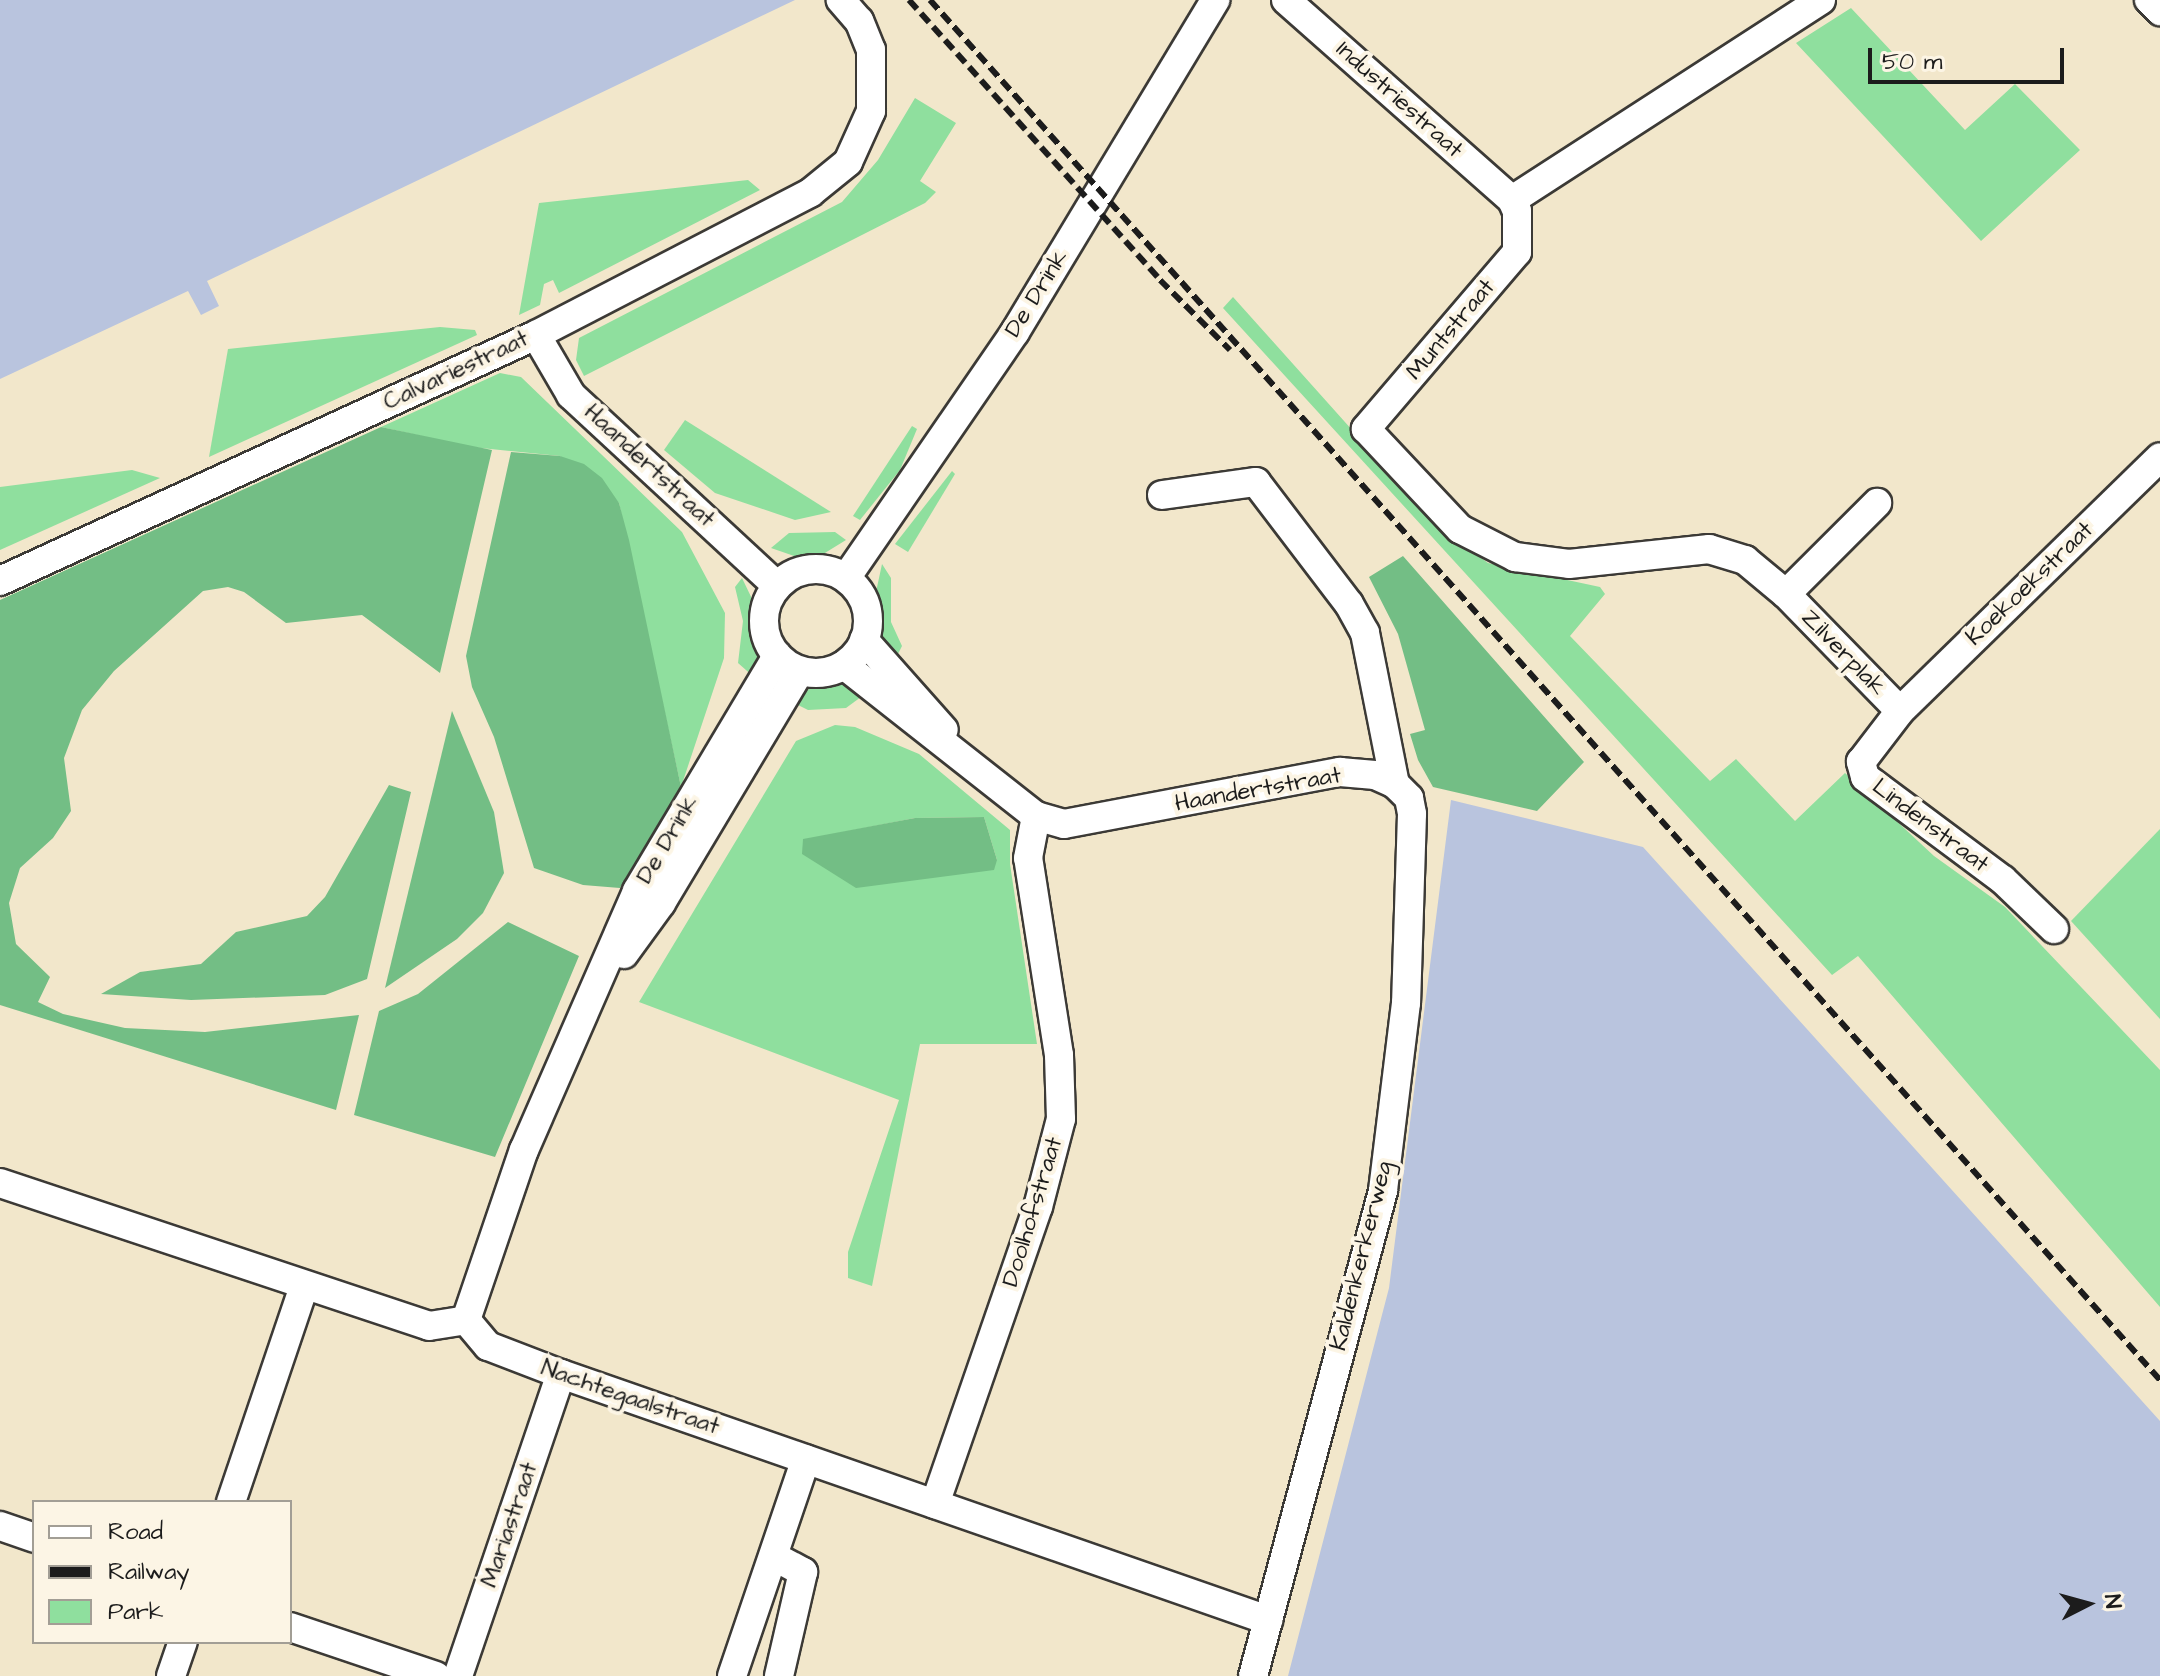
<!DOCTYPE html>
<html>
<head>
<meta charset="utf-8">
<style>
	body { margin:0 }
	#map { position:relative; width:2160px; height:1676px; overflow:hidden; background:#f2e7cb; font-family:"Architects Daughter",sans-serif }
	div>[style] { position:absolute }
	.industrial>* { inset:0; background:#b9c4de }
	.green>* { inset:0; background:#8fdf9e }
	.forest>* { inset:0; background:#73be85 }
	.roads { filter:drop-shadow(2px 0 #3c3a36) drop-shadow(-2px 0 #3c3a36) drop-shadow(0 2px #3c3a36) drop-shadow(0 -2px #3c3a36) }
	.minor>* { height:28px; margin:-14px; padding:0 14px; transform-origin:14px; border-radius:14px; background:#fff }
	.minor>.ring { margin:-14px; padding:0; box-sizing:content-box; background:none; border:28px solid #fff; border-radius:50% }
	.rail>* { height:6px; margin-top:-3px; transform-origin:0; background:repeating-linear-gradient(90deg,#1c1c1c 0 12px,transparent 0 18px) }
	span { translate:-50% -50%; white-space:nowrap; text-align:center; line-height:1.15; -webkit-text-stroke:8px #fcf5e5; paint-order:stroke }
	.street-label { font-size:24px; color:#1c1c1c }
	.legend { position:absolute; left:32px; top:1500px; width:260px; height:144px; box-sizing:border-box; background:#fcf5e5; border:2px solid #a29e95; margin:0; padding:10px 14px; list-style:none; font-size:24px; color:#1c1c1c }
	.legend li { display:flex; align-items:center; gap:16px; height:40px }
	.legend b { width:40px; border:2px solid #a29e95 }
	.north { position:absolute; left:2048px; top:1564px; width:80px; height:80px; -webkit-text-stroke:6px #fcf5e5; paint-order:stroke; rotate:84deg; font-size:22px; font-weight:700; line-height:32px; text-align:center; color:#1c1c1c }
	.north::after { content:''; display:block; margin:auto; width:28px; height:36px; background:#1c1c1c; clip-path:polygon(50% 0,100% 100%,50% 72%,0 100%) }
	.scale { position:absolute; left:1868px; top:48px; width:196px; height:36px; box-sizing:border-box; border:4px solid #1c1c1c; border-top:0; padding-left:10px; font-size:24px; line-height:28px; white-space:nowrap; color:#1c1c1c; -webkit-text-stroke:6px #fcf5e5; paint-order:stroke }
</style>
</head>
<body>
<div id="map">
	<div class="industrial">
		<i style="clip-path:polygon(0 0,795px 0,207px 281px,219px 306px,201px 315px,188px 291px,0 379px)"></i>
		<i style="clip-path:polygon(1451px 800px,1643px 847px,2160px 1421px,2160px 1676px,1288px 1676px,1389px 1288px)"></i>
	</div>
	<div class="green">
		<i style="clip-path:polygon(1851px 8px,1965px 130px,2015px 84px,2080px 150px,1981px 241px,1796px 43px)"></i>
		<i style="clip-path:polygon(915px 98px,956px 123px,920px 181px,936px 192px,925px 203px,584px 376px,576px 360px,579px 338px,842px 202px,878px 160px)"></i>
		<i style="clip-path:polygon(748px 180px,760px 190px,559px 293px,553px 280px,544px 284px,540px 305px,519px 315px,539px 203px)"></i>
		<i style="clip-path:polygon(1233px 297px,1438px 526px,1488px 563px,1600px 587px,1605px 594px,1570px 636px,1710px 781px,1736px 759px,1795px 821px,1845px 773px,1934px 856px,2005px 907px,2160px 1070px,2160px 1307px,1858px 956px,1832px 975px,1223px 308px)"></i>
		<i style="clip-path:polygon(440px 327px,475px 330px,477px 335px,209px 457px,228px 349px)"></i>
		<i style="clip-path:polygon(500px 373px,521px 377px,682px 532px,725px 613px,724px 658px,681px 787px,619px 503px,560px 456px,471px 447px,381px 427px)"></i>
		<i style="clip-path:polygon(685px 420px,831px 512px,795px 520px,715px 493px,664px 450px)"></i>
		<i style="clip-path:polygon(912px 426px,917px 429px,900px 470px,860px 520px,853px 516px)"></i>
		<i style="clip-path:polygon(132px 470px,160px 478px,0 550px,0 487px)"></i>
		<i style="clip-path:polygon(952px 471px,955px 474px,908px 552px,895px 544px)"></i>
		<i style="clip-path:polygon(835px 532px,846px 540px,820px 556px,800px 558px,771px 548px,789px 533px)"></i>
		<i style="clip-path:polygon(882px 564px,891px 578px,891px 622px,902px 646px,894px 662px,880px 639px,876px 592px)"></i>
		<i style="clip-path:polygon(742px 578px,755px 605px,761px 662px,755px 678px,738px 663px,743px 621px,735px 587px)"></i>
		<i style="clip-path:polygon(822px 681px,850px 684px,865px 694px,846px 708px,808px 710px,790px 701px)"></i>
		<i style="clip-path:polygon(evenodd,835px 725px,855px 727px,919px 754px,1010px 830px,1010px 864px,1037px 1044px,920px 1044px,872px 1286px,848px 1278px,848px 1252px,899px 1100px,639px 1002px,796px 741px,835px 725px,984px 817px,997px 860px,803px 840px,915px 818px,984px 817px)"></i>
		<i style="clip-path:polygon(2160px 829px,2160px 1019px,2071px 921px)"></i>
	</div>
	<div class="forest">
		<i style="clip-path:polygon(381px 427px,492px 450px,440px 673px,362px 615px,286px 623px,244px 592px,228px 587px,203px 591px,114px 671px,82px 710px,64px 758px,71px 811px,53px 838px,20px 868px,9px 903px,16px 944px,50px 977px,38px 1002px,63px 1014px,125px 1028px,205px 1032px,359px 1015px,336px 1110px,0 1005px,0 600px)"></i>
		<i style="clip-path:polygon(511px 452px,560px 456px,584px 464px,602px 478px,619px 503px,629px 540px,681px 787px,620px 888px,583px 885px,534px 868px,494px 737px,472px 687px,466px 656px)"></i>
		<i style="clip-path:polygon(1403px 556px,1584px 762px,1537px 811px,1433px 787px,1418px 760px,1410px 734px,1425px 730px,1398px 634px,1369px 577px)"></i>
		<i style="clip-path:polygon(452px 711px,494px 812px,504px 873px,483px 913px,457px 939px,385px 988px)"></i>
		<i style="clip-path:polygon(389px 785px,411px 792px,367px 979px,325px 995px,191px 1000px,101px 994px,140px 972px,201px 964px,236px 932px,307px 916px,325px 897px)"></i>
		<i style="clip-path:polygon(984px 817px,997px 860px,994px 870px,856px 888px,802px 854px,803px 839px,915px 818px)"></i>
		<i style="clip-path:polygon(508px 922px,579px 956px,495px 1157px,354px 1115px,379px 1011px,418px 994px)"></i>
	</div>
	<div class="roads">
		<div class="minor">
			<i style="left:1286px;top:0;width:302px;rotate:41.5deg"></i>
			<i style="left:1821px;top:0;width:368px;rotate:147.1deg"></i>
			<i style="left:1512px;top:200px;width:12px;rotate:66deg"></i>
			<i style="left:1517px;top:211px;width:41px;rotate:90deg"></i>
			<i style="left:1517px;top:252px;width:233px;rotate:130.5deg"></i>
			<i style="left:1366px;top:429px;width:137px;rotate:46.8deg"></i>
			<i style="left:1460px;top:529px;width:62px;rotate:27deg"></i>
			<i style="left:1515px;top:557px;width:54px;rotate:7.4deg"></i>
			<i style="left:1569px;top:564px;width:141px;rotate:-6.1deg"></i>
			<i style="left:1709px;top:549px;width:38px;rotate:17deg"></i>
			<i style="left:1745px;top:560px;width:53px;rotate:39.7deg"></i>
			<i style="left:1786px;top:594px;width:163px;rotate:45.7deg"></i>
			<i style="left:2149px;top:0;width:16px;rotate:45deg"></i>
			<i style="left:536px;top:335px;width:69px;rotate:59.7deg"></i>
			<i style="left:571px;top:395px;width:281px;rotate:42.8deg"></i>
			<i style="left:1162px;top:495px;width:95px;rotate:-7.9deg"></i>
			<i style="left:1256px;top:482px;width:153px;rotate:52.7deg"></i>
			<i style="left:1349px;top:604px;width:33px;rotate:61deg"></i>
			<i style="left:1365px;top:633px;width:154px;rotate:78.8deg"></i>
			<i class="ring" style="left:764px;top:569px;width:76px;height:76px"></i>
			<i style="left:846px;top:578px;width:298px;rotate:-55.5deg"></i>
			<i style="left:1015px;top:332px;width:388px;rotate:-58.9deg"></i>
			<i style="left:0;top:581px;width:590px;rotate:-24.65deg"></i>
			<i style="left:536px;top:335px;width:309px;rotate:-27.4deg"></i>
			<i style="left:810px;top:193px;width:49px;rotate:-39.2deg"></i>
			<i style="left:848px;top:162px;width:56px;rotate:-65.7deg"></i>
			<i style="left:871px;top:111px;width:61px;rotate:-90deg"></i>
			<i style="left:871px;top:50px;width:31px;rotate:-112deg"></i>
			<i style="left:859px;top:21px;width:28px;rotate:-131deg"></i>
			<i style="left:1786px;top:594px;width:129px;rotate:-45deg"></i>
			<i style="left:864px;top:640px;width:120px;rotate:48.4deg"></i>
			<i style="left:844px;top:665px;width:244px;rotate:38.2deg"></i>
			<i style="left:1036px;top:816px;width:29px;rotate:16deg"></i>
			<i style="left:1064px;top:824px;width:281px;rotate:-10.7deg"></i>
			<i style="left:1340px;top:772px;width:35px;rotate:5deg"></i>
			<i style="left:1375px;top:775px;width:22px;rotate:24deg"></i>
			<i style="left:1395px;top:784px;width:20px;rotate:45deg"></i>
			<i style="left:1409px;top:798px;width:16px;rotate:79deg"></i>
			<i style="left:1412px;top:814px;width:189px;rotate:91.8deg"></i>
			<i style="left:1406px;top:1003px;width:189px;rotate:97deg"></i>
			<i style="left:1383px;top:1191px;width:502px;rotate:105deg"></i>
			<i style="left:2054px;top:929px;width:71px;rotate:-136.1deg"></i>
			<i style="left:2003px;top:880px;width:172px;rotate:-143.3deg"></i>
			<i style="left:1865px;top:777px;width:16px;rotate:-105deg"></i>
			<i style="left:1861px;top:762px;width:64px;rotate:-52.6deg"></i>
			<i style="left:1900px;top:711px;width:363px;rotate:-44.3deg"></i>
			<i style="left:624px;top:954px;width:63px;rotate:-54deg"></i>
			<i style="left:661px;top:903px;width:270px;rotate:-59.1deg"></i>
			<i style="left:0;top:1183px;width:452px;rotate:18.4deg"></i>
			<i style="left:429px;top:1326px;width:37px;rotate:-9deg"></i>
			<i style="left:466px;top:1320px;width:34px;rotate:50deg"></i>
			<i style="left:488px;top:1346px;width:78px;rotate:21deg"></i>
			<i style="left:561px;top:1374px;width:749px;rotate:19.19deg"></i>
			<i style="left:466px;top:1320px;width:180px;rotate:-71.2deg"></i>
			<i style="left:524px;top:1150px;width:283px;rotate:-66.4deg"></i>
			<i style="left:637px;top:891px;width:274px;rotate:-59.2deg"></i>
			<i style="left:231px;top:1502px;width:228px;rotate:-71.3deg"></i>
			<i style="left:935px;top:1504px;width:314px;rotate:-70.9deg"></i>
			<i style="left:1038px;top:1207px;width:91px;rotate:-75.4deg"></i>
			<i style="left:1061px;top:1119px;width:64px;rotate:-91.8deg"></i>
			<i style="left:1059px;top:1055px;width:199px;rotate:-98.9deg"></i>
			<i style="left:1028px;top:858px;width:43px;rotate:-79.2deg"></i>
			<i style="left:0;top:1526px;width:36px;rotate:19deg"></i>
			<i style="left:775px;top:1557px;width:32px;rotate:28deg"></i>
			<i style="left:803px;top:1572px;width:107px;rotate:103deg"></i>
			<i style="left:290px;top:1627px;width:154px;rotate:18.6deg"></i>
			<i style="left:171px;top:1676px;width:36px;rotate:-71deg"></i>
			<i style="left:458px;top:1676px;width:319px;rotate:-71.2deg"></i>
			<i style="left:732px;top:1676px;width:229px;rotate:-71.2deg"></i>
		</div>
	</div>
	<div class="rail">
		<i style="left:909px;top:0;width:376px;rotate:48.1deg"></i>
		<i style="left:1160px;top:280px;width:99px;rotate:45deg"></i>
		<i style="left:930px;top:0;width:1849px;rotate:48.29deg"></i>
	</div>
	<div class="street-label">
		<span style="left:1399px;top:100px;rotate:42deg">Industriestraat</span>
		<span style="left:1037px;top:294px;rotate:-58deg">De Drink</span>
		<span style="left:1451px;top:330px;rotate:-50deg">Muntstraat</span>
		<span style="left:456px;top:371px;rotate:-25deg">Calvariestraat</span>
		<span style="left:649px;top:466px;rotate:43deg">Haandertstraat</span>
		<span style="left:2030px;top:584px;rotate:-44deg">Koekoekstraat</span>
		<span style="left:1843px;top:653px;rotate:46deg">Zilverplak</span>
		<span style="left:1258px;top:790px;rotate:-10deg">Haandertstraat</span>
		<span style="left:1930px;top:826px;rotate:37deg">Lindenstraat</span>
		<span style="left:668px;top:840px;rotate:-59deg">De Drink</span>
		<span style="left:1033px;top:1212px;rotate:-73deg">Doolhofstraat</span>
		<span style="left:1362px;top:1256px;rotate:-76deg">Kaldenkerkerweg</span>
		<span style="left:630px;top:1398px;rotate:19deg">Nachtegaalstraat</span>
		<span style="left:510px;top:1525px;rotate:-71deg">Mariastraat</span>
	</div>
	<ul class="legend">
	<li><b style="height:10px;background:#fff"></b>Road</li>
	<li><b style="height:10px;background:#1c1c1c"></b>Railway</li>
	<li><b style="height:22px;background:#8fdf9e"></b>Park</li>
	</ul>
	<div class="north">N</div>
	<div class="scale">50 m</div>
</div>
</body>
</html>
